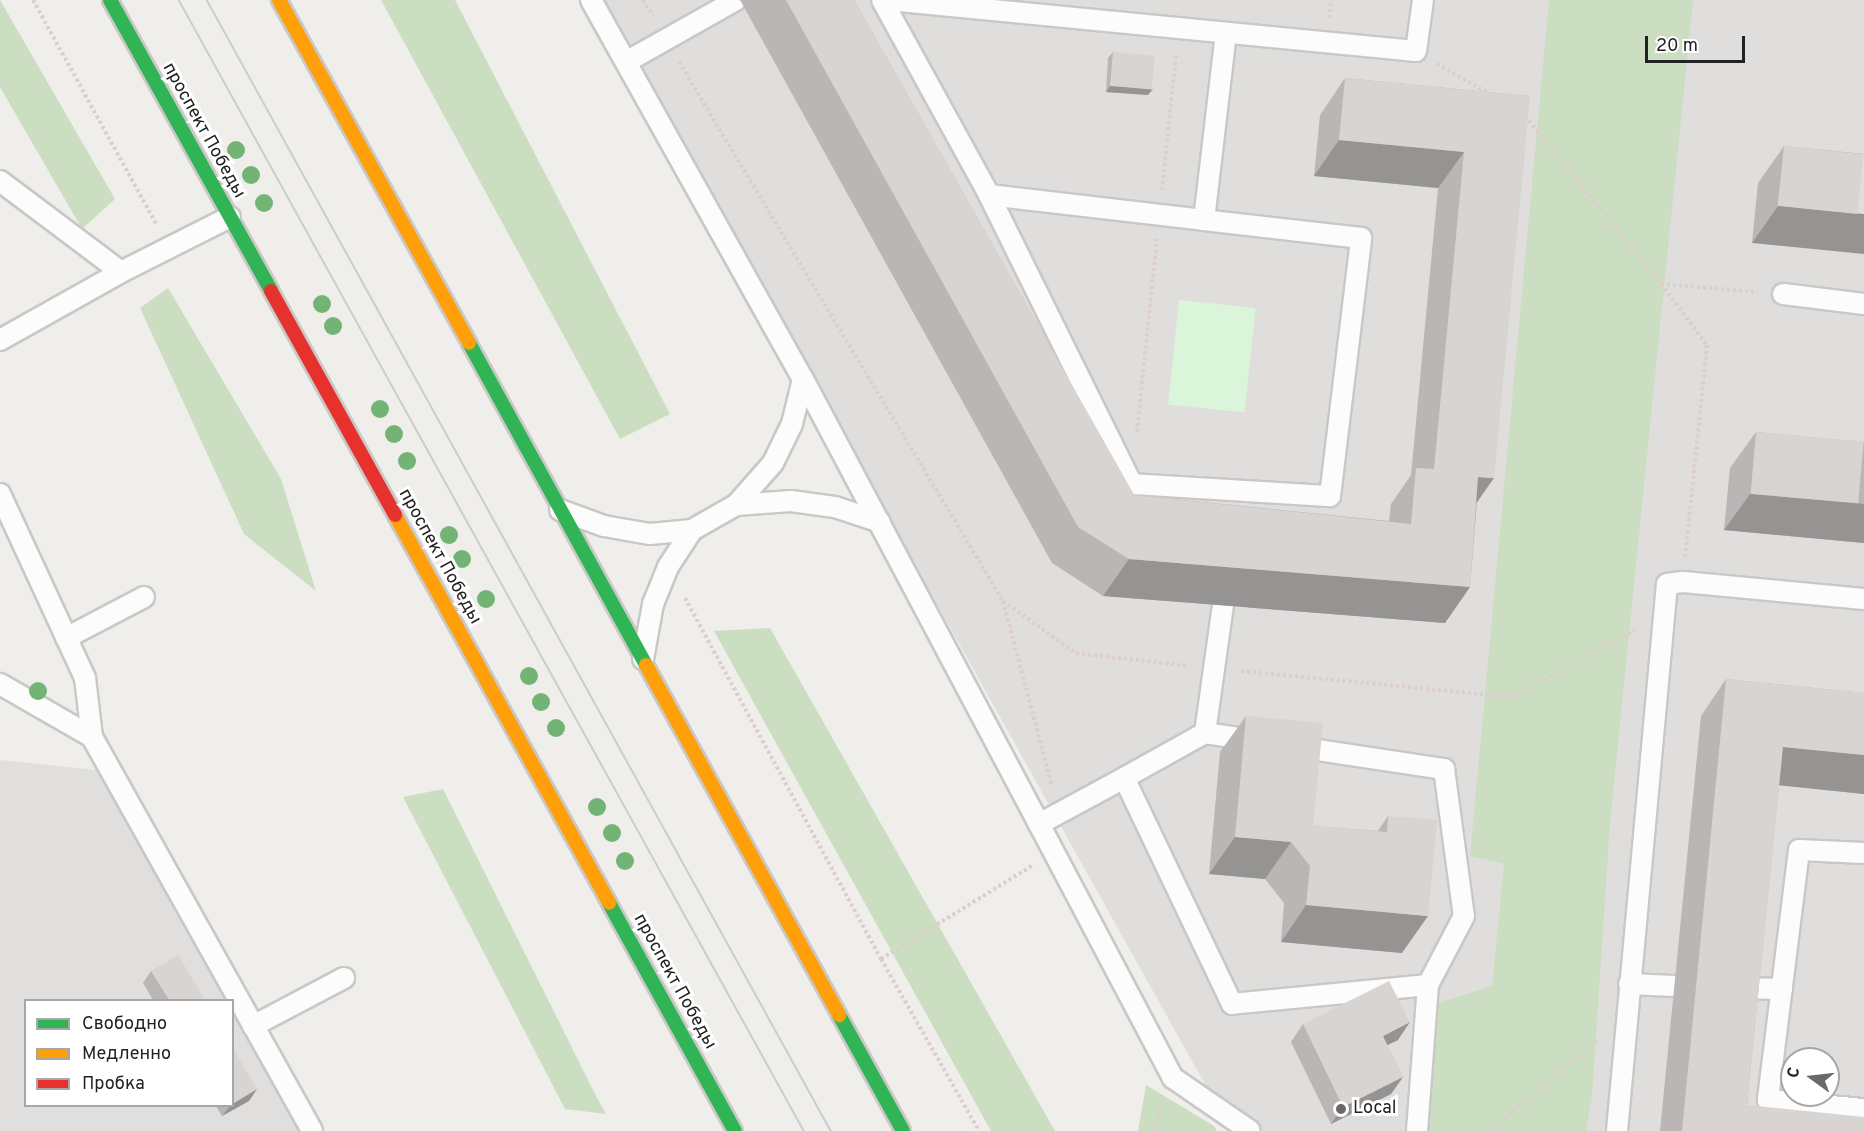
<!DOCTYPE html>
<html>
<head>
<meta charset="utf-8">
<style>
	body { margin:0 }
	#map { position:relative; width:1864px; height:1131px; overflow:hidden; background:#f0eeeb; font-family:Overpass,sans-serif }
	div>[style] { position:absolute }
	.residential>* { inset:0; background:#dfdedc }
	.forest>* { inset:0; background:#cbdec1 }
	.park>* { inset:0; background:#daf5da; transform-origin:0 0 }
	.parking>* { inset:0; background:#e0dfde }
	.path>* { height:4px; margin-top:-2px; transform-origin:0; background:repeating-linear-gradient(90deg,#dccecd 0 3px,transparent 0 6px) }
	.roads { filter:drop-shadow(2px 0 #c9c8c7) drop-shadow(-2px 0 #c9c8c7) drop-shadow(0 2px #c9c8c7) drop-shadow(0 -2px #c9c8c7) }
	.lane>* { height:20px; margin:-10px; padding:0 10px; transform-origin:10px; border-radius:10px; background:#fdfcfc }
	.fast>* { height:14px; margin:-7px; padding:0 7px; transform-origin:7px; border-radius:7px; background:#30b455 }
	.slow>* { height:14px; margin:-7px; padding:0 7px; transform-origin:7px; border-radius:7px; background:#ff9f0a }
	.jam>* { height:14px; margin:-7px; padding:0 7px; transform-origin:7px; border-radius:7px; background:#e5322d }
	.tram>* { height:1.5px; margin:-0.75px; padding:0 0.75px; transform-origin:0.75px; border-radius:0.75px; background:#ccc }
	.trees>* { width:18px; height:18px; margin:-9px; border-radius:50%; background:#73b476 }
	.wall>* { inset:0; background:#b9b6b5 }
	.shaded-wall>* { inset:0; background:#969493 }
	.building>* { inset:0; background:#d7d4d2; transform-origin:0 0 }
	.dots>* { width:16px; height:16px; translate:-50% -50%; box-sizing:border-box; border:3px solid #fff; border-radius:50% }
	span { translate:-50% -50%; white-space:nowrap; text-align:center; line-height:1.15; -webkit-text-stroke:6px #fff; paint-order:stroke }
	.street-label { font-size:18px; color:#222 }
	.poi-label { font-size:18px; color:#222 }
	.left { translate:0 -50%; text-align:left }
	.legend { position:absolute; left:24px; top:999px; width:210px; height:108px; box-sizing:border-box; background:#fff; border:2px solid #a7a7a7; margin:0; padding:8px 10px; list-style:none; font-size:18px; color:#222 }
	.legend li { display:flex; align-items:center; gap:12px; height:30px }
	.legend b { width:30px; border:2px solid #a7a7a7 }
	.north { position:absolute; left:1780px; top:1047px; width:60px; height:60px; box-sizing:border-box; background:#fff; border:2px solid #a7a7a7; border-radius:50%; rotate:285deg; font-size:16px; font-weight:700; line-height:24px; text-align:center; color:#222 }
	.north::after { content:''; display:block; margin:auto; width:21px; height:27px; background:#6a6968; clip-path:polygon(50% 0,100% 100%,50% 72%,0 100%) }
	.scale { position:absolute; left:1645px; top:36px; width:100px; height:27px; box-sizing:border-box; border:3px solid #222; border-top:0; padding-left:8px; font-size:18px; line-height:21px; white-space:nowrap; color:#222; -webkit-text-stroke:4px #fff; paint-order:stroke }
</style>
</head>
<body>
<div id="map">
	<div class="residential">
		<i style="clip-path:polygon(evenodd,600px 0,1864px 0,1864px 1131px,1231px 1131px,600px 0,1792px 1059px,1828px 1059px,1828px 1095px,1792px 1095px,1792px 1059px)"></i>
	</div>
	<div class="forest">
		<i style="clip-path:polygon(0 0,115px 199px,82px 229px,0 87px)"></i>
		<i style="clip-path:polygon(381px 0,455px 0,670px 414px,620px 439px)"></i>
		<i style="clip-path:polygon(1549px 0,1693px 0,1610px 824px,1592px 1096px,1586px 1131px,1428px 1131px,1438px 1003px,1492px 986px,1504px 864px,1470px 856px)"></i>
		<i style="clip-path:polygon(168px 288px,281px 479px,316px 591px,244px 534px,140px 308px)"></i>
		<i style="clip-path:polygon(770px 628px,1055px 1131px,991px 1131px,714px 631px)"></i>
		<i style="clip-path:polygon(443px 789px,595px 1094px,606px 1114px,565px 1109px,403px 797px)"></i>
		<i style="clip-path:polygon(1146px 1085px,1214px 1126px,1217px 1131px,1138px 1131px)"></i>
	</div>
	<div class="park">
		<i style="left:1179px;top:300px;width:77px;height:105px;rotate:6deg"></i>
	</div>
	<div class="parking">
		<i style="clip-path:polygon(0 760px,98px 770px,227px 1000px,26px 1000px,26px 1106px,232px 1106px,233px 1010px,300px 1131px,0 1131px)"></i>
	</div>
	<div class="path">
		<i style="left:33px;top:0;width:256px;rotate:61.2deg"></i>
		<i style="left:643px;top:0;width:19px;rotate:58deg"></i>
		<i style="left:1329px;top:18px;width:18px;rotate:-84deg"></i>
		<i style="left:679px;top:62px;width:629px;rotate:58.99deg"></i>
		<i style="left:1003px;top:601px;width:191px;rotate:75.2deg"></i>
		<i style="left:1437px;top:64px;width:59px;rotate:29.6deg"></i>
		<i style="left:1525px;top:116px;width:216px;rotate:51deg"></i>
		<i style="left:1661px;top:284px;width:97px;rotate:4.7deg"></i>
		<i style="left:1162px;top:190px;width:136px;rotate:-84.1deg"></i>
		<i style="left:1661px;top:284px;width:76px;rotate:53deg"></i>
		<i style="left:1707px;top:345px;width:213px;rotate:95.9deg"></i>
		<i style="left:1137px;top:432px;width:194px;rotate:-84.1deg"></i>
		<i style="left:685px;top:598px;width:411px;rotate:61.5deg"></i>
		<i style="left:881px;top:959px;width:198px;rotate:60.3deg"></i>
		<i style="left:1003px;top:601px;width:90px;rotate:35.5deg"></i>
		<i style="left:1076px;top:653px;width:114px;rotate:6.6deg"></i>
		<i style="left:1241px;top:671px;width:272px;rotate:5.5deg"></i>
		<i style="left:1512px;top:697px;width:140px;rotate:-28.6deg"></i>
		<i style="left:881px;top:959px;width:179px;rotate:-31.7deg"></i>
		<i style="left:1152px;top:1131px;width:29px;rotate:-68deg"></i>
		<i style="left:1490px;top:1131px;width:140px;rotate:-40.1deg"></i>
	</div>
	<div class="roads">
		<div class="lane">
			<i style="left:591px;top:0;width:434px;rotate:60.8deg"></i>
			<i style="left:803px;top:379px;width:504px;rotate:62.06deg"></i>
			<i style="left:1039px;top:824px;width:97px;rotate:-28.4deg"></i>
			<i style="left:882px;top:0;width:222px;rotate:61.2deg"></i>
			<i style="left:989px;top:195px;width:322px;rotate:63.7deg"></i>
			<i style="left:1132px;top:484px;width:198px;rotate:3.5deg"></i>
			<i style="left:1330px;top:496px;width:260px;rotate:-83.1deg"></i>
			<i style="left:1361px;top:238px;width:158px;rotate:-173.5deg"></i>
			<i style="left:889px;top:0;width:529px;rotate:5.53deg"></i>
			<i style="left:1416px;top:51px;width:51px;rotate:-82.2deg"></i>
			<i style="left:626px;top:62px;width:126px;rotate:-29.4deg"></i>
			<i style="left:0;top:181px;width:151px;rotate:36.9deg"></i>
			<i style="left:989px;top:195px;width:216px;rotate:6.6deg"></i>
			<i style="left:1204px;top:220px;width:188px;rotate:-83.3deg"></i>
			<i style="left:1783px;top:294px;width:82px;rotate:7deg"></i>
			<i style="left:0;top:340px;width:139px;rotate:-29.3deg"></i>
			<i style="left:121px;top:272px;width:122px;rotate:-26.8deg"></i>
			<i style="left:803px;top:379px;width:46px;rotate:103.7deg"></i>
			<i style="left:792px;top:424px;width:43px;rotate:116deg"></i>
			<i style="left:773px;top:463px;width:56px;rotate:131.4deg"></i>
			<i style="left:736px;top:505px;width:55px;rotate:-4.2deg"></i>
			<i style="left:791px;top:501px;width:44px;rotate:7.8deg"></i>
			<i style="left:835px;top:507px;width:47px;rotate:18.4deg"></i>
			<i style="left:0;top:494px;width:203px;rotate:65.2deg"></i>
			<i style="left:85px;top:678px;width:59px;rotate:83.2deg"></i>
			<i style="left:92px;top:737px;width:451px;rotate:60.8deg"></i>
			<i style="left:560px;top:510px;width:47px;rotate:20deg"></i>
			<i style="left:604px;top:526px;width:47px;rotate:9.9deg"></i>
			<i style="left:650px;top:534px;width:42px;rotate:-5.4deg"></i>
			<i style="left:692px;top:530px;width:44px;rotate:123deg"></i>
			<i style="left:668px;top:567px;width:40px;rotate:112deg"></i>
			<i style="left:653px;top:604px;width:56px;rotate:100.3deg"></i>
			<i style="left:692px;top:530px;width:51px;rotate:-29.6deg"></i>
			<i style="left:66px;top:638px;width:88px;rotate:-27.7deg"></i>
			<i style="left:0;top:684px;width:106px;rotate:29.9deg"></i>
			<i style="left:1205px;top:733px;width:242px;rotate:8.6deg"></i>
			<i style="left:1444px;top:769px;width:148px;rotate:82.3deg"></i>
			<i style="left:1464px;top:916px;width:78px;rotate:117.6deg"></i>
			<i style="left:1428px;top:985px;width:197px;rotate:174.5deg"></i>
			<i style="left:1232px;top:1004px;width:250px;rotate:-115.5deg"></i>
			<i style="left:1124px;top:778px;width:93px;rotate:-29.1deg"></i>
			<i style="left:1205px;top:733px;width:129px;rotate:-82deg"></i>
			<i style="left:1039px;top:824px;width:287px;rotate:62.2deg"></i>
			<i style="left:1173px;top:1078px;width:93px;rotate:34.5deg"></i>
			<i style="left:1864px;top:853px;width:65px;rotate:-177.4deg"></i>
			<i style="left:1799px;top:850px;width:252px;rotate:97.1deg"></i>
			<i style="left:1768px;top:1100px;width:96px;rotate:5.4deg"></i>
			<i style="left:1629px;top:984px;width:45px;rotate:2.5deg"></i>
			<i style="left:1737px;top:988px;width:45px;rotate:1.3deg"></i>
			<i style="left:253px;top:1026px;width:103px;rotate:-27.8deg"></i>
			<i style="left:1417px;top:1131px;width:146px;rotate:-85.7deg"></i>
			<i style="left:1617px;top:1131px;width:549px;rotate:-84.78deg"></i>
			<i style="left:1667px;top:584px;width:16px;rotate:-7deg"></i>
			<i style="left:1683px;top:582px;width:182px;rotate:5.4deg"></i>
		</div>
		<div class="fast">
			<i style="left:110px;top:0;width:333px;rotate:61deg"></i>
			<i style="left:469px;top:343px;width:367px;rotate:61.2deg"></i>
			<i style="left:609px;top:903px;width:260px;rotate:61.1deg"></i>
			<i style="left:839px;top:1015px;width:132px;rotate:61.1deg"></i>
		</div>
		<div class="slow">
			<i style="left:279px;top:0;width:392px;rotate:61deg"></i>
			<i style="left:395px;top:515px;width:443px;rotate:61.1deg"></i>
			<i style="left:646px;top:665px;width:400px;rotate:61.1deg"></i>
		</div>
		<div class="jam">
			<i style="left:271px;top:291px;width:256px;rotate:61deg"></i>
		</div>
	</div>
	<div class="tram">
		<i style="left:179px;top:0;width:1292px;rotate:61.07deg"></i>
		<i style="left:207px;top:0;width:1292px;rotate:61.11deg"></i>
	</div>
	<div class="trees">
		<i style="left:236px;top:150px"></i>
		<i style="left:251px;top:175px"></i>
		<i style="left:264px;top:203px"></i>
		<i style="left:322px;top:304px"></i>
		<i style="left:333px;top:326px"></i>
		<i style="left:380px;top:409px"></i>
		<i style="left:394px;top:434px"></i>
		<i style="left:407px;top:461px"></i>
		<i style="left:449px;top:535px"></i>
		<i style="left:462px;top:559px"></i>
		<i style="left:486px;top:599px"></i>
		<i style="left:529px;top:676px"></i>
		<i style="left:38px;top:691px"></i>
		<i style="left:541px;top:702px"></i>
		<i style="left:556px;top:728px"></i>
		<i style="left:597px;top:807px"></i>
		<i style="left:612px;top:833px"></i>
		<i style="left:625px;top:861px"></i>
	</div>
	<div class="wall">
		<i style="clip-path:polygon(740px 0,854px 0,1134px 495px,1389px 521px,1391px 504px,1411px 475px,1438px 188px,1314px 176px,1320px 115px,1345px 78px,1530px 96px,1477px 503px,1470px 587px,1445px 623px,1103px 596px,1052px 563px)"></i>
		<i style="clip-path:polygon(1113px 52px,1148px 95px,1106px 92px,1108px 58px)"></i>
		<i style="clip-path:polygon(1784px 146px,1864px 154px,1752px 243px,1758px 183px)"></i>
		<i style="clip-path:polygon(1756px 432px,1864px 442px,1864px 543px,1724px 530px,1730px 468px)"></i>
		<i style="clip-path:polygon(1726px 679px,1864px 693px,1864px 794px,1779px 785px,1747px 1105px,1864px 1131px,1660px 1131px,1701px 716px)"></i>
		<i style="clip-path:polygon(1246px 716px,1313px 826px,1378px 831px,1388px 816px,1402px 953px,1281px 942px,1284px 903px,1265px 879px,1209px 874px,1220px 752px)"></i>
		<i style="clip-path:polygon(151px 971px,205px 1000px,153px 1000px,143px 983px)"></i>
		<i style="clip-path:polygon(1303px 1024px,1398px 1040px,1387px 1045px,1403px 1077px,1391px 1094px,1331px 1124px,1291px 1042px)"></i>
		<i style="clip-path:polygon(257px 1089px,249px 1101px,222px 1116px,216px 1106px,232px 1106px)"></i>
	</div>
	<div class="shaded-wall">
		<i style="clip-path:polygon(1110px 86px,1153px 89px,1148px 95px,1106px 92px)"></i>
		<i style="clip-path:polygon(1339px 140px,1464px 152px,1438px 188px,1314px 176px)"></i>
		<i style="clip-path:polygon(1778px 206px,1864px 214px,1864px 254px,1752px 243px)"></i>
		<i style="clip-path:polygon(1478px 477px,1494px 478px,1468px 515px)"></i>
		<i style="clip-path:polygon(1750px 494px,1864px 504px,1864px 543px,1724px 530px)"></i>
		<i style="clip-path:polygon(1129px 559px,1470px 587px,1445px 623px,1103px 596px)"></i>
		<i style="clip-path:polygon(1783px 747px,1864px 755px,1864px 794px,1757px 783px)"></i>
		<i style="clip-path:polygon(1235px 837px,1291px 842px,1265px 879px,1209px 874px)"></i>
		<i style="clip-path:polygon(1306px 905px,1428px 916px,1402px 953px,1281px 942px)"></i>
		<i style="clip-path:polygon(1410px 1022px,1398px 1040px,1371px 1053px,1383px 1036px)"></i>
		<i style="clip-path:polygon(1403px 1077px,1391px 1094px,1331px 1124px,1343px 1107px)"></i>
		<i style="clip-path:polygon(257px 1089px,249px 1101px,222px 1116px,230px 1106px,232px 1106px,232px 1104px)"></i>
	</div>
	<div class="building">
		<i style="clip-path:polygon(786px 0,854px 0,1134px 495px,1411px 524px,1416px 468px,1434px 469px,1464px 152px,1339px 140px,1345px 78px,1530px 96px,1494px 478px,1478px 477px,1470px 587px,1129px 559px,1078px 527px)"></i>
		<i style="left:1113px;top:52px;width:42px;height:34px;rotate:5deg"></i>
		<i style="left:1784px;top:146px;width:80px;height:60px;rotate:6deg"></i>
		<i style="left:1756px;top:432px;width:108px;height:62px;rotate:5deg"></i>
		<i style="clip-path:polygon(1726px 679px,1864px 693px,1864px 755px,1783px 747px,1747px 1105px,1864px 1117px,1864px 1131px,1682px 1131px)"></i>
		<i style="clip-path:polygon(1246px 716px,1323px 723px,1313px 826px,1387px 832px,1388px 816px,1437px 820px,1428px 916px,1306px 905px,1310px 866px,1291px 842px,1235px 837px)"></i>
		<i style="clip-path:polygon(178px 955px,205px 1000px,169px 1000px,151px 971px)"></i>
		<i style="clip-path:polygon(1389px 981px,1410px 1022px,1383px 1036px,1403px 1077px,1343px 1107px,1303px 1024px)"></i>
		<i style="clip-path:polygon(232px 1047px,257px 1089px,232px 1104px)"></i>
	</div>
	<div class="dots">
		<i style="left:1341px;top:1109px;background:#6a6968"></i>
	</div>
	<div class="street-label">
		<span style="left:203px;top:131px;rotate:61deg">проспект Победы</span>
		<span style="left:439px;top:557px;rotate:61deg">проспект Победы</span>
		<span style="left:674px;top:982px;rotate:61deg">проспект Победы</span>
	</div>
	<div class="poi-label">
		<span class="left" style="left:1353px;top:1109px">Local</span>
	</div>
	<ul class="legend">
	<li><b style="height:8px;background:#30b455"></b>Свободно</li>
	<li><b style="height:8px;background:#ff9f0a"></b>Медленно</li>
	<li><b style="height:8px;background:#e5322d"></b>Пробка</li>
	</ul>
	<div class="north">С</div>
	<div class="scale">20 m</div>
</div>
</body>
</html>
